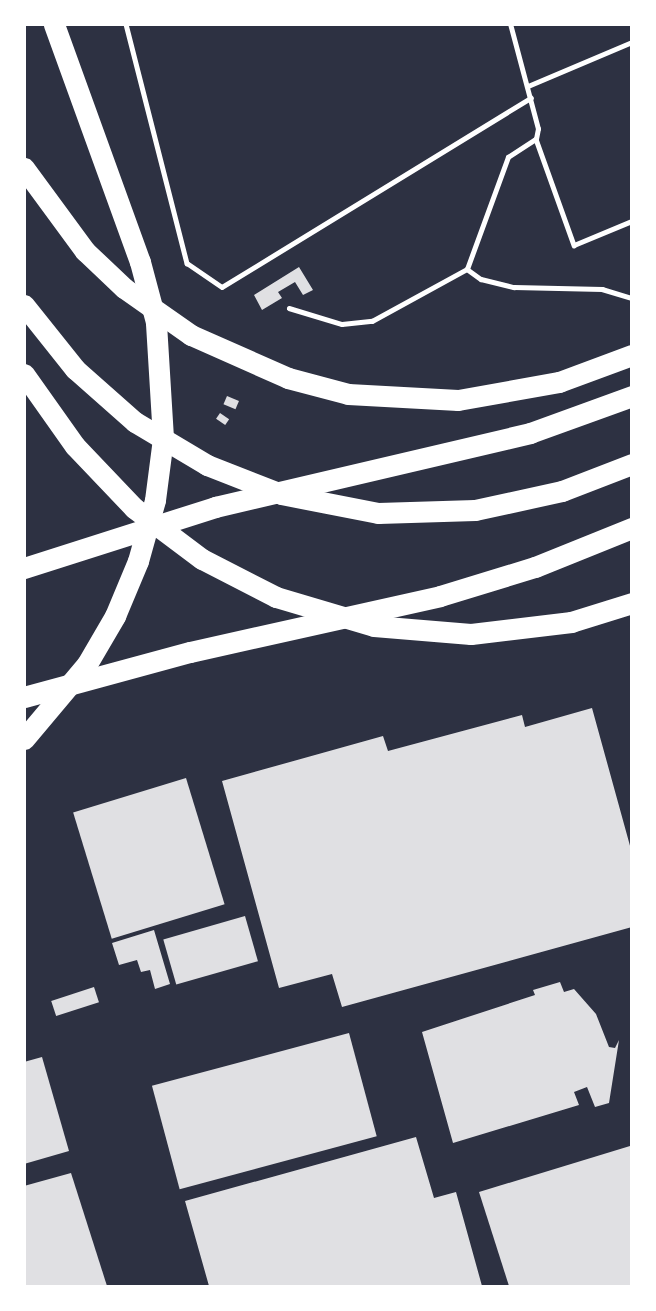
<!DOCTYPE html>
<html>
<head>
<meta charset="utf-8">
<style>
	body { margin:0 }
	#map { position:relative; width:656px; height:1311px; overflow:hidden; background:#2d3142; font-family:Manrope,sans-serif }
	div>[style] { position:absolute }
	.building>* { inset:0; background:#e0e0e3; transform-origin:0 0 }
	.path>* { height:4.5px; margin:-2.25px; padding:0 2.25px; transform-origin:2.25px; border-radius:2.25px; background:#fff }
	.motorway>* { height:21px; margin:-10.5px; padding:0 10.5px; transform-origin:10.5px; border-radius:10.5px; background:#fff }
	span { translate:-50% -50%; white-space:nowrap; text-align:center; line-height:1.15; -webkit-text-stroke:6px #fff; paint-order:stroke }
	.frame { position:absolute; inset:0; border:26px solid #fff; pointer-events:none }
</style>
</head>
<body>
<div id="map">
	<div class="building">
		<i style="clip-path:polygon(299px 267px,313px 290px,303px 295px,295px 282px,278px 292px,282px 298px,262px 310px,254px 295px)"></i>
		<i style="left:227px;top:396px;width:13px;height:9px;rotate:23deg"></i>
		<i style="left:220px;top:413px;width:11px;height:7px;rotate:34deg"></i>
		<i style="clip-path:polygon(592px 708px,632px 853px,632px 927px,342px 1007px,332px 974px,279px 988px,222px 781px,383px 736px,388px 751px,522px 715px,525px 727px)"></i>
		<i style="left:186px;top:778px;width:132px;height:118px;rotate:73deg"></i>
		<i style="left:245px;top:916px;width:47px;height:85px;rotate:74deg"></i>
		<i style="clip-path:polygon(154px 930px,170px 984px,155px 989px,150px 970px,141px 972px,137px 960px,119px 965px,112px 943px)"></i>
		<i style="clip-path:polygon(560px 982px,564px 992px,574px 989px,596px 1014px,609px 1047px,615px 1048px,619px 1040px,609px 1103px,595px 1107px,587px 1087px,574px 1092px,579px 1105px,453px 1143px,422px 1032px,535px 995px,533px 990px)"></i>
		<i style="left:94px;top:987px;width:16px;height:45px;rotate:72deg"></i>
		<i style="left:349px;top:1033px;width:107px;height:204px;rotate:75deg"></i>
		<i style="clip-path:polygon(42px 1057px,69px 1151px,24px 1164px,24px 1062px)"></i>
		<i style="clip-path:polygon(416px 1137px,434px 1198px,456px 1192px,482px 1286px,209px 1286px,185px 1201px)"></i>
		<i style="clip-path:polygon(630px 1146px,632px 1286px,509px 1286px,479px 1192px)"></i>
		<i style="clip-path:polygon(71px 1173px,107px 1286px,24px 1286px,24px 1186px)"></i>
	</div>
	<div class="path">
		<i style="left:126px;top:24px;width:247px;rotate:75.7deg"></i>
		<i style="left:187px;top:263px;width:42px;rotate:34.4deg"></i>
		<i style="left:222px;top:287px;width:362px;rotate:-31.5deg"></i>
		<i style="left:528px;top:86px;width:113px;rotate:-22.9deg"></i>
		<i style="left:536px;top:139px;width:113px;rotate:70.3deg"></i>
		<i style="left:574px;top:245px;width:63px;rotate:-22.5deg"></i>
		<i style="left:467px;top:269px;width:17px;rotate:36deg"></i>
		<i style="left:481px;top:279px;width:34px;rotate:14deg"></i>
		<i style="left:514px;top:287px;width:88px;rotate:1.3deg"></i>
		<i style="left:602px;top:289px;width:31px;rotate:17deg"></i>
		<i style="left:289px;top:308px;width:55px;rotate:16.8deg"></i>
		<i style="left:342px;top:324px;width:30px;rotate:-6deg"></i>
		<i style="left:372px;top:321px;width:108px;rotate:-28.7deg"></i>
		<i style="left:467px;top:269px;width:119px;rotate:-69.9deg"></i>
		<i style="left:508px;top:157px;width:33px;rotate:-33deg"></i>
		<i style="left:536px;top:139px;width:10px;rotate:-79deg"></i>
		<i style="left:538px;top:129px;width:109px;rotate:-104.9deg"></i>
	</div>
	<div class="motorway">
		<i style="left:24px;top:168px;width:103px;rotate:53.7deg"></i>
		<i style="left:85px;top:251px;width:54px;rotate:43.5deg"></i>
		<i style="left:124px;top:288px;width:82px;rotate:35deg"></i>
		<i style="left:191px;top:335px;width:106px;rotate:23.9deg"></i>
		<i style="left:288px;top:378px;width:62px;rotate:14.9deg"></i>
		<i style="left:348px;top:394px;width:110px;rotate:3.1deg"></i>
		<i style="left:458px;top:400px;width:103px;rotate:-10.1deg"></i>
		<i style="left:559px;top:382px;width:78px;rotate:-20.3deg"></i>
		<i style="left:24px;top:305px;width:82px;rotate:51.4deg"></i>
		<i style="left:75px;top:369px;width:80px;rotate:41.5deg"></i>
		<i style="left:135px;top:422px;width:84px;rotate:30.8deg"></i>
		<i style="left:207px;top:465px;width:79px;rotate:21.4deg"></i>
		<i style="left:281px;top:494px;width:99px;rotate:11.1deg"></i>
		<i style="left:378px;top:513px;width:97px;rotate:-1.8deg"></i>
		<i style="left:475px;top:510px;width:89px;rotate:-12.3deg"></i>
		<i style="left:562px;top:491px;width:75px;rotate:-21.1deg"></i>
		<i style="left:24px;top:374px;width:88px;rotate:54.7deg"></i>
		<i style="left:75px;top:446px;width:86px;rotate:46.4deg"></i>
		<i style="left:134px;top:508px;width:85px;rotate:36.9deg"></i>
		<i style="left:202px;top:559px;width:83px;rotate:27.2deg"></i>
		<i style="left:276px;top:597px;width:102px;rotate:16.5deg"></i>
		<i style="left:374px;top:626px;width:97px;rotate:4.7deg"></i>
		<i style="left:471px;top:634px;width:101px;rotate:-6.8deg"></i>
		<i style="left:571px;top:622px;width:64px;rotate:-17.3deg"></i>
		<i style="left:24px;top:568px;width:201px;rotate:-17.7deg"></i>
		<i style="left:215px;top:507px;width:324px;rotate:-13.2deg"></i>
		<i style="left:530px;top:433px;width:109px;rotate:-19.9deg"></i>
		<i style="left:24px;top:697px;width:172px;rotate:-15.2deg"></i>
		<i style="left:190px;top:652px;width:256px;rotate:-12.6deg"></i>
		<i style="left:440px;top:596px;width:99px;rotate:-17deg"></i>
		<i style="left:535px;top:567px;width:105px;rotate:-21.9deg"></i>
		<i style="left:24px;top:739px;width:98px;rotate:-50deg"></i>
		<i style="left:87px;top:664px;width:56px;rotate:-59.7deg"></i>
		<i style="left:115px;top:616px;width:60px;rotate:-67.3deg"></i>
		<i style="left:138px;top:561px;width:63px;rotate:-74.4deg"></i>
		<i style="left:155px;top:500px;width:63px;rotate:-82.6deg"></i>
		<i style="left:163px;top:438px;width:116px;rotate:-93.5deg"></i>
		<i style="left:156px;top:322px;width:62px;rotate:-104.9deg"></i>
		<i style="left:140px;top:262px;width:253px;rotate:-109.9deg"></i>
	</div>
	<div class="frame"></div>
</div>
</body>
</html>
